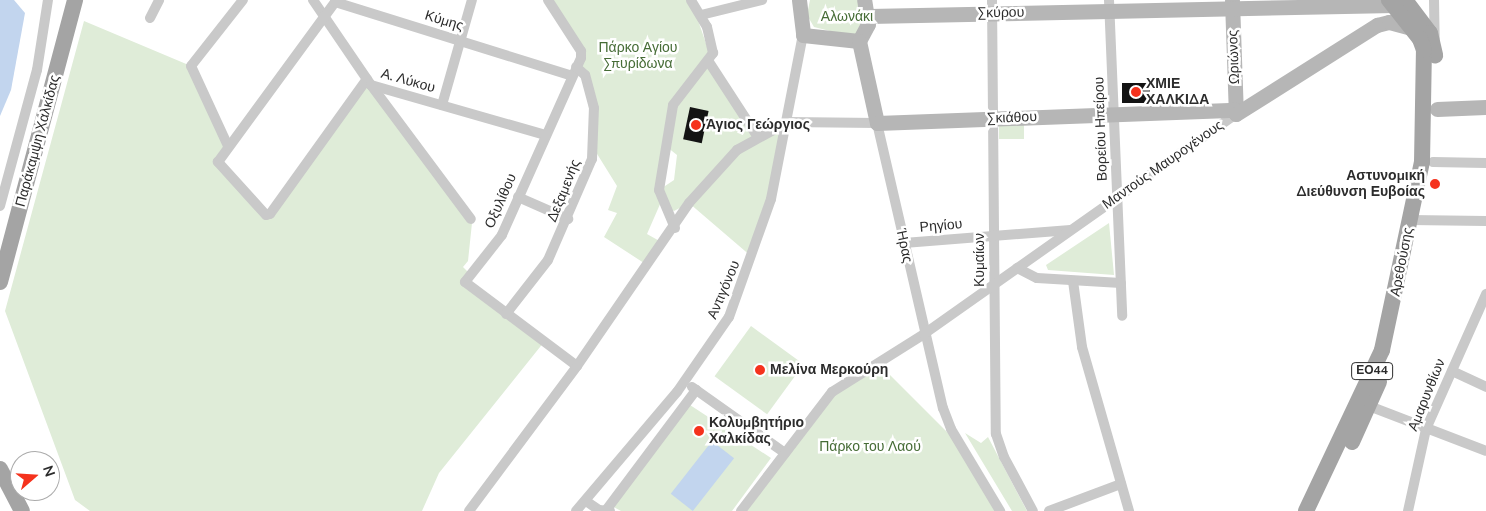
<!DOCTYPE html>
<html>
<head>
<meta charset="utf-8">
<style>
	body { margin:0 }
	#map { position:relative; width:1486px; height:511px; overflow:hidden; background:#fff; font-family:"Nunito Sans",sans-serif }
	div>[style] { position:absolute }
	.green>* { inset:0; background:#dfecd8; transform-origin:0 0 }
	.water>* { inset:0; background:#c2d5ee; transform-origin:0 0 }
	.building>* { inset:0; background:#131313; transform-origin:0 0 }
	.street>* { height:10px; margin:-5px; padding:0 5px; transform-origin:5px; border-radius:5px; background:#c9c9c9 }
	.secondary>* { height:15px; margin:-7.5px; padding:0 7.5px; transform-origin:7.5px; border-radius:7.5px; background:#b6b6b6 }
	.primary>* { height:16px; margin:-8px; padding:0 8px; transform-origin:8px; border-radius:8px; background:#a4a4a4 }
	.dots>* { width:14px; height:14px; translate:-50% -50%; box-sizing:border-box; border:2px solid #fff; border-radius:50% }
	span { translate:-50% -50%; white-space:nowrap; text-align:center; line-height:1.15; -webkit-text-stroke:5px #fff; paint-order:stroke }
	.shield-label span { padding:1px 4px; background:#fff; border:1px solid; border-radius:4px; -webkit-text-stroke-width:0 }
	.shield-label { font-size:12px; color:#2c2c2c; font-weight:700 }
	.street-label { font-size:14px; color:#2c2c2c }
	.park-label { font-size:14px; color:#466c36 }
	.poi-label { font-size:14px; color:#2c2c2c; font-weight:700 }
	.left { translate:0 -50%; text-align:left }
	.right { translate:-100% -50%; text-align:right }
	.north { position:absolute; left:10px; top:451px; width:50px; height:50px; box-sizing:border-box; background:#fff; border:1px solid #ababab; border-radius:50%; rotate:71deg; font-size:14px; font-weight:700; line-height:20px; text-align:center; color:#2c2c2c }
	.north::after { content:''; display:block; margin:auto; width:18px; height:22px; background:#f5321d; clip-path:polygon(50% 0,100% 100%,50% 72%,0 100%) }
</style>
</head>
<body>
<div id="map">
	<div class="green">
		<i style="clip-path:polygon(evenodd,548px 0,691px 0,711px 58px,757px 136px,788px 122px,752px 257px,689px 203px,674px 211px,661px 202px,647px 234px,663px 243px,647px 265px,604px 237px,617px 213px,608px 210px,617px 186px,594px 149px,585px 76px,576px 67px,581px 58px,548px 0,667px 147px,677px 155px,674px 180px,659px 190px,667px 147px)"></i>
		<i style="clip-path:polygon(810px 0,862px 0,867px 15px,854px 37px,814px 27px,807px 15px)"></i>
		<i style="clip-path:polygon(84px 21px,191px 66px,228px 146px,219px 157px,266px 215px,367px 79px,472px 223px,468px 261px,463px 267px,471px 275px,465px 282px,544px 342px,439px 473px,422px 511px,90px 511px,75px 500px,5px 311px)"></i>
		<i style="left:1024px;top:123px;width:16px;height:25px;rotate:90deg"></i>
		<i style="clip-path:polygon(1109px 223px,1114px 275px,1048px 270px,1046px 265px)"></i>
		<i style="left:751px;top:326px;width:65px;height:62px;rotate:36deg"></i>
		<i style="clip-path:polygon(878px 363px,962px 447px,1000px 511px,741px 511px,832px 392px)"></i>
		<i style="clip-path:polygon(690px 405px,771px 458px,732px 511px,621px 511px,610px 505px)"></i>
		<i style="clip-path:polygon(965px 433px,981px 443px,988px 437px,1027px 511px,1012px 511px)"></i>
	</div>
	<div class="water">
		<i style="clip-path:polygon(0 0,14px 0,25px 13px,11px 90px,0 116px)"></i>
		<i style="left:712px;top:441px;width:28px;height:67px;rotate:38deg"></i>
	</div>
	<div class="building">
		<i style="left:1122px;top:83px;width:28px;height:20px"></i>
		<i style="left:690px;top:107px;width:19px;height:33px;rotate:12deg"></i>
	</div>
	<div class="street">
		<i style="left:313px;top:0;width:103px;rotate:55.7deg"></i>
		<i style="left:371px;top:85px;width:181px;rotate:16deg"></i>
		<i style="left:548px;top:0;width:61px;rotate:57.1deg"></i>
		<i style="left:581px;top:51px;width:7px;rotate:90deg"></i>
		<i style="left:581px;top:58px;width:194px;rotate:114.1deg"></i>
		<i style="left:502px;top:235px;width:60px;rotate:128.2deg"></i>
		<i style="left:465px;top:282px;width:140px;rotate:36.9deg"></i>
		<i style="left:992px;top:0;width:434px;rotate:89.5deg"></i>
		<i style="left:996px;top:434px;width:24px;rotate:71deg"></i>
		<i style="left:1004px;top:457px;width:61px;rotate:61.8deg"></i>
		<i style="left:1109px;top:0;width:316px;rotate:87.6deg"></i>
		<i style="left:1434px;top:0;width:39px;rotate:89deg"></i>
		<i style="left:701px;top:15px;width:63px;rotate:-13.8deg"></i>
		<i style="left:150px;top:18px;width:20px;rotate:-63deg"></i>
		<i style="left:709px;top:62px;width:88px;rotate:57deg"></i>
		<i style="left:367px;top:79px;width:166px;rotate:125.7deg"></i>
		<i style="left:270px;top:214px;width:4px;rotate:166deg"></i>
		<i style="left:266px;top:215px;width:72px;rotate:-132.2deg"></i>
		<i style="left:218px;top:162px;width:198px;rotate:-53.8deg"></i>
		<i style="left:335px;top:2px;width:248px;rotate:17.3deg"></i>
		<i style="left:371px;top:85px;width:167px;rotate:53.3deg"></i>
		<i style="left:442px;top:105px;width:109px;rotate:-74.1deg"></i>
		<i style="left:228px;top:146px;width:88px;rotate:-114.8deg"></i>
		<i style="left:191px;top:66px;width:84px;rotate:-51.8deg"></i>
		<i style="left:1433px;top:162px;width:53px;rotate:1.1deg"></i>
		<i style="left:518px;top:197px;width:55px;rotate:23.7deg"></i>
		<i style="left:0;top:206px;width:141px;rotate:-74.8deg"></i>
		<i style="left:37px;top:70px;width:71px;rotate:-81.1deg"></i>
		<i style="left:1410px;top:220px;width:76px;rotate:0.8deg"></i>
		<i style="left:675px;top:228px;width:41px;rotate:-112.8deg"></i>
		<i style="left:659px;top:190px;width:86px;rotate:-80.6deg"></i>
		<i style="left:673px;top:105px;width:66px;rotate:-52.4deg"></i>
		<i style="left:713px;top:53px;width:27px;rotate:-103deg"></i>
		<i style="left:707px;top:27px;width:31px;rotate:-121deg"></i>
		<i style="left:904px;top:243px;width:167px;rotate:-4.5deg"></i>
		<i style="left:1017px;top:268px;width:22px;rotate:27deg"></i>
		<i style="left:1037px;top:278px;width:84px;rotate:3.4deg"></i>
		<i style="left:1073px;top:281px;width:67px;rotate:82.2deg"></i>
		<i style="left:1082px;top:347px;width:171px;rotate:74deg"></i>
		<i style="left:506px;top:314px;width:68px;rotate:-52.1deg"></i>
		<i style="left:548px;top:260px;width:110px;rotate:-66.5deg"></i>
		<i style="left:592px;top:159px;width:51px;rotate:-87.8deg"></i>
		<i style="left:594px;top:108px;width:34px;rotate:-105deg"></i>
		<i style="left:585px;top:75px;width:12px;rotate:-138deg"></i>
		<i style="left:1452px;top:371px;width:38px;rotate:25deg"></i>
		<i style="left:692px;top:387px;width:114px;rotate:35.4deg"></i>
		<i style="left:1369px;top:406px;width:125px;rotate:21deg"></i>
		<i style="left:586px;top:501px;width:16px;rotate:35deg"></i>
		<i style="left:599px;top:510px;width:11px;rotate:5deg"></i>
		<i style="left:607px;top:509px;width:149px;rotate:-53.2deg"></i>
		<i style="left:469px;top:511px;width:181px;rotate:-53.3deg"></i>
		<i style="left:577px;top:366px;width:198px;rotate:-55.5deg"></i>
		<i style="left:689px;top:203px;width:72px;rotate:-47.8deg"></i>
		<i style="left:737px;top:150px;width:58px;rotate:-28.8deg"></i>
		<i style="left:788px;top:122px;width:89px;rotate:0.6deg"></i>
		<i style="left:877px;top:123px;width:293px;rotate:77deg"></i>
		<i style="left:943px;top:408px;width:22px;rotate:69deg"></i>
		<i style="left:951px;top:429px;width:96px;rotate:59.1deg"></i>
		<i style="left:576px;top:511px;width:156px;rotate:-49.7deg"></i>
		<i style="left:677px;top:392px;width:91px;rotate:-55.3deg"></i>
		<i style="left:729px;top:317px;width:125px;rotate:-70.4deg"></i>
		<i style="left:771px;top:199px;width:167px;rotate:-79deg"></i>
		<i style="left:741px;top:511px;width:150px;rotate:-52.6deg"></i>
		<i style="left:832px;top:392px;width:109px;rotate:-32.2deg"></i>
		<i style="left:924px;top:334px;width:382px;rotate:-35.2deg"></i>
		<i style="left:1049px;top:511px;width:77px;rotate:-20.6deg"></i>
		<i style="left:1408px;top:511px;width:84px;rotate:-77.6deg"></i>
		<i style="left:1426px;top:429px;width:148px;rotate:-66deg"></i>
	</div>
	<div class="secondary">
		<i style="left:799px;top:0;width:35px;rotate:83deg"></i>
		<i style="left:803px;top:35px;width:56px;rotate:6.1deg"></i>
		<i style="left:859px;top:41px;width:19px;rotate:-62deg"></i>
		<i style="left:868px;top:24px;width:24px;rotate:-99deg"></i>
		<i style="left:1232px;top:1px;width:113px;rotate:88deg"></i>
		<i style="left:869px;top:16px;width:525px;rotate:-1.2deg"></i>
		<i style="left:1394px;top:5px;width:8px;rotate:-30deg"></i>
		<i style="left:859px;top:41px;width:84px;rotate:77.6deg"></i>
		<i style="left:877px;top:123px;width:359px;rotate:-2.1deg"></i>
		<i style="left:1437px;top:109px;width:49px;rotate:-2.3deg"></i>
		<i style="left:1236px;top:114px;width:167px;rotate:-32.3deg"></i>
		<i style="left:1377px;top:25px;width:12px;rotate:-14deg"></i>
		<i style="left:1389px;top:22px;width:24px;rotate:15deg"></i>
	</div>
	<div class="primary">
		<i style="left:1405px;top:0;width:41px;rotate:52.9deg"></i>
		<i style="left:1430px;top:33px;width:23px;rotate:77deg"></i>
		<i style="left:0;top:282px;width:292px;rotate:-75.1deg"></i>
		<i style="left:1352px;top:442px;width:66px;rotate:-65.8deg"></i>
		<i style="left:0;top:469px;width:47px;rotate:62.4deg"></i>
		<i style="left:1306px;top:511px;width:178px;rotate:-64.7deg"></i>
		<i style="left:1382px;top:350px;width:192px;rotate:-78deg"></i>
		<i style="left:1422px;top:162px;width:112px;rotate:-89deg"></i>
		<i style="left:1424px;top:50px;width:12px;rotate:-110deg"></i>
		<i style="left:1420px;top:39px;width:50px;rotate:-128.5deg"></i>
	</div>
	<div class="dots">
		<i style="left:1136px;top:92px;background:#f5321d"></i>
		<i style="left:696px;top:125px;background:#f5321d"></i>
		<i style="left:1435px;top:184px;background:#f5321d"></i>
		<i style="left:760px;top:370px;background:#f5321d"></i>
		<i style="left:699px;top:431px;background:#f5321d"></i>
	</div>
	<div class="shield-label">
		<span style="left:1372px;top:371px">ΕΟ44</span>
	</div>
	<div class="street-label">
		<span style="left:1001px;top:13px;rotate:-1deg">Σκύρου</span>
		<span style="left:444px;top:21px;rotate:17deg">Κύμης</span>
		<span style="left:1234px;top:57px;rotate:-92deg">Ωριώνος</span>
		<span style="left:408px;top:81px;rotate:16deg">Α. Λύκου</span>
		<span style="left:1012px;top:118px;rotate:-2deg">Σκιάθου</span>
		<span style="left:1101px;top:129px;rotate:-92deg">Βορείου Ηπείρου</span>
		<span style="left:38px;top:141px;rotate:-75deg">Παράκαμψη Χαλκίδας</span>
		<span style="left:1163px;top:165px;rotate:-35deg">Μαντούς Μαυρογένους</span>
		<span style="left:564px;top:191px;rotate:-68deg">Δεξαμενής</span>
		<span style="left:501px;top:201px;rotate:-66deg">Οξυλίθου</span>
		<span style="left:941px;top:226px;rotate:-5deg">Ρηγίου</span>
		<span style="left:904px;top:246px;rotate:78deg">Ήρας</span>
		<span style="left:980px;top:260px;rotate:-90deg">Κυμαίων</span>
		<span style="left:1402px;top:262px;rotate:-79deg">Αρεθούσης</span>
		<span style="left:724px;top:290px;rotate:-67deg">Αντιγόνου</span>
		<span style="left:1427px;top:395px;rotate:-68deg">Αμαρυνθίων</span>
	</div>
	<div class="park-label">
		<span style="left:847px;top:17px">Αλωνάκι</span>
		<span style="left:638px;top:56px">Πάρκο Αγίου<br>Σπυρίδωνα</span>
		<span style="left:870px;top:447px">Πάρκο του Λαού</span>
	</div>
	<div class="poi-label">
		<span class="left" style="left:1146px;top:92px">ΧΜΙΕ<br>ΧΑΛΚΙΔΑ</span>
		<span class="left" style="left:706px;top:125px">Άγιος Γεώργιος</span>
		<span class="right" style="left:1425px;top:184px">Αστυνομική<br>Διεύθυνση Ευβοίας</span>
		<span class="left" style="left:770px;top:370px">Μελίνα Μερκούρη</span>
		<span class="left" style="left:709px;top:431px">Κολυμβητήριο<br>Χαλκίδας</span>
	</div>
	<div class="north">N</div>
</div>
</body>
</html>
